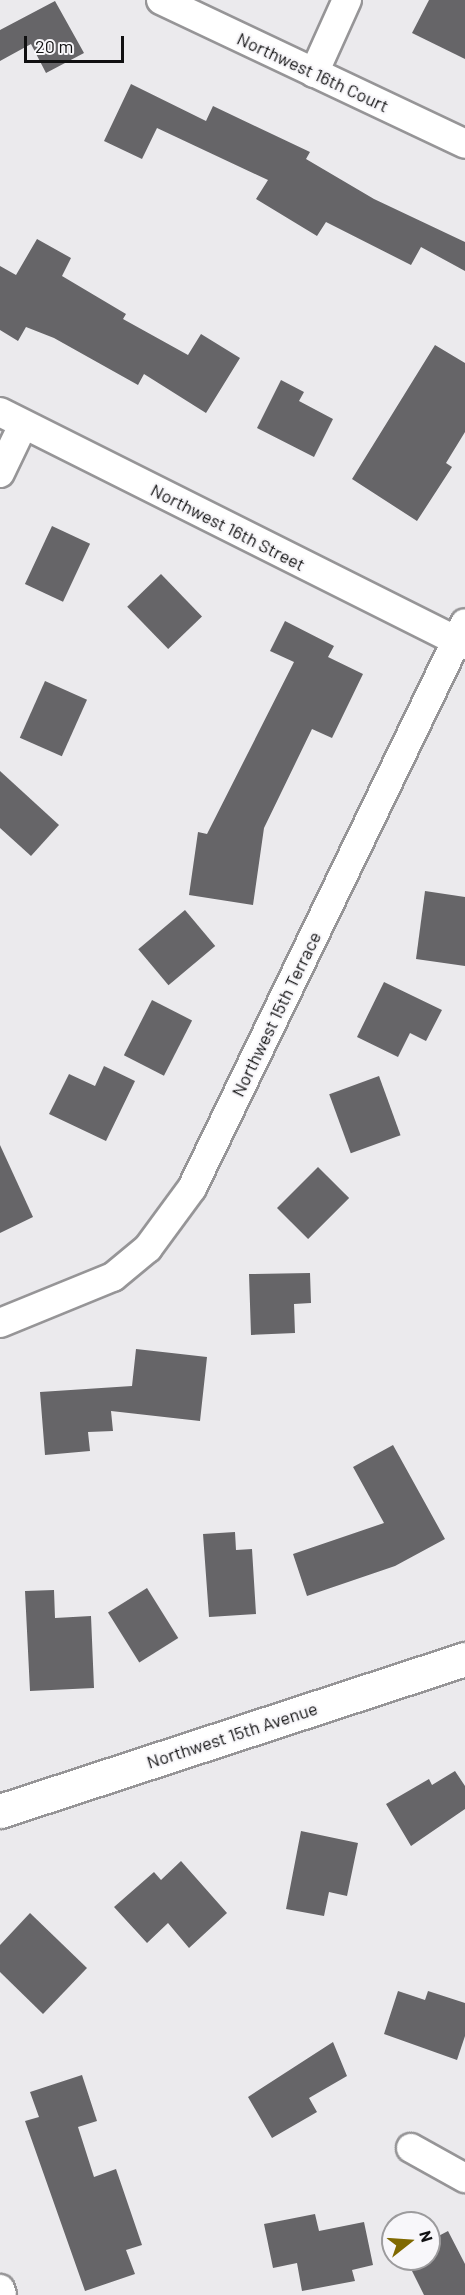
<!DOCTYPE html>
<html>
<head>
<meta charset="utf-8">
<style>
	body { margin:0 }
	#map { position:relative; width:465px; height:2295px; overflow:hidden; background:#ebeaed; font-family:Barlow,sans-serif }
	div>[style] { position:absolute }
	.building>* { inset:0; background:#666568; transform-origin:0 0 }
	.roads { filter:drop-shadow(2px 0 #969597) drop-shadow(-2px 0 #969597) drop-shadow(0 2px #969597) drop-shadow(0 -2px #969597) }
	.street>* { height:28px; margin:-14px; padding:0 14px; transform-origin:14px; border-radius:14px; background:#fff }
	.secondary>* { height:33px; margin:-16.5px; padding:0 16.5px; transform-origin:16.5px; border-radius:16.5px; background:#fff }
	span { translate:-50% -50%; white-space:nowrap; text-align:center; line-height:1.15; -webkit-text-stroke:4.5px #f8f7fa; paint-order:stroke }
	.street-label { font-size:18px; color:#111112 }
	.north { position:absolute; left:381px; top:2211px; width:60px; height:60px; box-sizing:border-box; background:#f8f7fa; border:2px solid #9c9b9d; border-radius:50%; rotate:73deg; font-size:16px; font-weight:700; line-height:24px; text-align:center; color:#111112 }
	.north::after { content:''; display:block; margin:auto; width:21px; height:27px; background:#806901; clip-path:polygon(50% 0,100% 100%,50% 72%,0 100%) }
	.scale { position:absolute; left:24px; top:36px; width:100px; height:27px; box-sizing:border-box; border:3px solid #111112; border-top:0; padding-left:8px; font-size:18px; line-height:21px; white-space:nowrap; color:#111112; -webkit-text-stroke:4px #f8f7fa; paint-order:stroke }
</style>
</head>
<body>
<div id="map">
	<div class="building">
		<i style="clip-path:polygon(429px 0,465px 0,465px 59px,412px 33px)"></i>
		<i style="clip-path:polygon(55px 1px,84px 53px,46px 73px,31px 44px,0 61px,0 30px)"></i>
		<i style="clip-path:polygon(131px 84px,206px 121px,213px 106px,310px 152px,306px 159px,374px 199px,465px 242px,465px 271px,421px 247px,411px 265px,326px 222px,317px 236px,256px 199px,268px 180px,157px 128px,142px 159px,104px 141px)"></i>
		<i style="clip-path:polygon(37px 239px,71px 258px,62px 276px,126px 314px,123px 319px,188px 355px,201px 334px,240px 358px,206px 413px,144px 374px,138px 385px,54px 338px,26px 327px,18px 341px,0 330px,0 266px,16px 275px)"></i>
		<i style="clip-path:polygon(435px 345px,465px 363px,465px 432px,446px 463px,452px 467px,417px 521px,352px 479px)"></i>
		<i style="clip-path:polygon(281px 380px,304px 392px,299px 401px,333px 419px,314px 457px,257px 428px)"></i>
		<i style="left:52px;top:526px;width:42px;height:64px;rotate:25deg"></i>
		<i style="left:161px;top:574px;width:59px;height:47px;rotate:46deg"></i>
		<i style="clip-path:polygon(285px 621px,334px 646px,328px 657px,363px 674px,332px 738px,312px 729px,264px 828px,253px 905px,189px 895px,198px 832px,207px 834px,294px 662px,270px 651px)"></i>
		<i style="left:45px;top:681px;width:46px;height:62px;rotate:24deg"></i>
		<i style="clip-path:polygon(0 771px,59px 825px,31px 856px,0 828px)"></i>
		<i style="clip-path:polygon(425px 891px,465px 897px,465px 966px,416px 959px)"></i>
		<i style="left:185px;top:910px;width:47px;height:61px;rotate:50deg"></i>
		<i style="clip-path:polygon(384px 982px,442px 1010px,426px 1041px,410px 1033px,398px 1057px,357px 1037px)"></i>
		<i style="left:152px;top:1000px;width:45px;height:62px;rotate:27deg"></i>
		<i style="clip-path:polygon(104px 1066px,135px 1081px,106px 1141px,49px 1114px,69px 1074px,95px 1086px)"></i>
		<i style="left:379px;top:1076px;width:63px;height:53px;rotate:70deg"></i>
		<i style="clip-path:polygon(0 1145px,33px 1217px,0 1233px)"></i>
		<i style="left:318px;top:1167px;width:44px;height:58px;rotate:45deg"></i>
		<i style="clip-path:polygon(310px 1273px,311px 1303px,294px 1304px,295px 1333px,251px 1335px,249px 1274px)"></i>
		<i style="clip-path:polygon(136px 1349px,207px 1357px,200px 1421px,111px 1411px,113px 1431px,88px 1432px,90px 1451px,45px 1455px,40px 1392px,132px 1386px)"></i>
		<i style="clip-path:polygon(393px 1445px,445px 1539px,395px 1566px,307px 1596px,293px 1554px,384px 1523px,353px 1467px)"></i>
		<i style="clip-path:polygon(235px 1532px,236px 1550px,252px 1549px,256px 1614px,209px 1617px,203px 1534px)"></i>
		<i style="left:147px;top:1588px;width:59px;height:46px;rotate:58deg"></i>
		<i style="clip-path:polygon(54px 1590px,55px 1618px,91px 1616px,94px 1688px,30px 1691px,25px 1591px)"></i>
		<i style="clip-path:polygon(455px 1771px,465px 1786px,465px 1809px,411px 1846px,386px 1804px,429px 1779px,432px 1785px)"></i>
		<i style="clip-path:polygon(301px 1831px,358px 1843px,347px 1896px,329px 1892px,324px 1916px,286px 1909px)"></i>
		<i style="clip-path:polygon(181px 1861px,227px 1913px,189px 1948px,168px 1923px,147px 1943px,114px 1907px,154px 1872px,161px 1880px)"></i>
		<i style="clip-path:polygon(30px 1913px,87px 1968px,43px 2014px,0 1972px,0 1945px)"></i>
		<i style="clip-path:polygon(398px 1991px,425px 2000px,428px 1991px,465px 2003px,465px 2036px,457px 2060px,384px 2034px)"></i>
		<i style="clip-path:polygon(333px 2042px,347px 2076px,309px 2098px,317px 2112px,272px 2138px,248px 2097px)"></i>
		<i style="clip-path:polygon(82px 2075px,97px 2121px,78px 2127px,94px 2177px,116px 2169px,142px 2245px,126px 2250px,135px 2274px,85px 2291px,25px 2121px,39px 2117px,30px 2092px)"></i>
		<i style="clip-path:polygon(315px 2214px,319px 2231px,364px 2222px,373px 2265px,352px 2270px,355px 2281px,302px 2291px,297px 2263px,273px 2268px,264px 2224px)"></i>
		<i style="clip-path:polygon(448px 2231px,465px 2264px,465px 2295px,424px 2295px,406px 2259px,429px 2259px,429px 2241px)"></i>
	</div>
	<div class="roads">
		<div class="street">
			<i style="left:161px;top:0;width:336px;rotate:25.3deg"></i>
			<i style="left:314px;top:73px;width:80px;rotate:-65.7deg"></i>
			<i style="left:0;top:412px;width:520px;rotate:26.61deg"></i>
			<i style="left:0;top:473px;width:53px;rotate:-64.4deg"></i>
			<i style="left:0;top:1323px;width:122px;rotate:-22.2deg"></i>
			<i style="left:113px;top:1277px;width:45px;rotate:-39.6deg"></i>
			<i style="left:148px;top:1248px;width:74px;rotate:-53.7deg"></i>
			<i style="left:192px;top:1188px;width:627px;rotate:-64.21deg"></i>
			<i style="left:411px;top:2148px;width:62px;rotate:29.1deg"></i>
			<i style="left:0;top:2289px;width:6px;rotate:72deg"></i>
		</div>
		<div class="secondary">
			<i style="left:0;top:1811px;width:489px;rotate:-18.1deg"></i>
		</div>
	</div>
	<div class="street-label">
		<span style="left:313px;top:72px;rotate:25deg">Northwest 16th Court</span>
		<span style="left:228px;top:527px;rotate:27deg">Northwest 16th Street</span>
		<span style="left:276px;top:1014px;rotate:-64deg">Northwest 15th Terrace</span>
		<span style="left:232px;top:1735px;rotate:-18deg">Northwest 15th Avenue</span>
	</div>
	<div class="north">N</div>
	<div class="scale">20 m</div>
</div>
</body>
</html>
